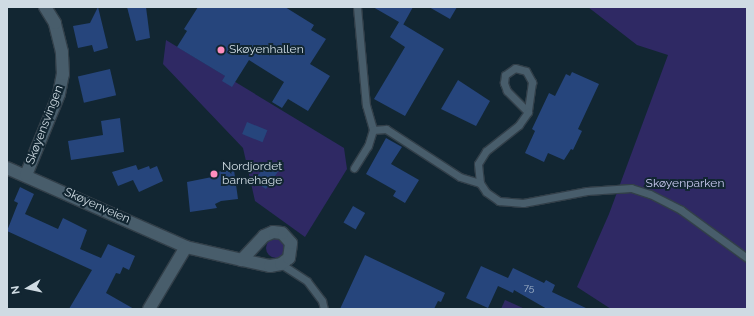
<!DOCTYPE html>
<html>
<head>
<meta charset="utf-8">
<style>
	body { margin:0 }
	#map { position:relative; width:754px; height:316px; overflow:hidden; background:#122632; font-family:Raleway,sans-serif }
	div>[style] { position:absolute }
	.green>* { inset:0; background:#2f2964 }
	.round { border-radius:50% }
	.building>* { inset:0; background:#26457c; transform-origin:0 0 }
	.roads { filter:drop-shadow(1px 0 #323f49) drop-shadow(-1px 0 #323f49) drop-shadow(0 1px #323f49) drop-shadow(0 -1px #323f49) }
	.lane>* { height:7px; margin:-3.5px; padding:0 3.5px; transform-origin:3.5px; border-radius:3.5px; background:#485d6b }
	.street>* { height:12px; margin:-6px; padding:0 6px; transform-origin:6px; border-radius:6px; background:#485d6b }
	.dots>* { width:11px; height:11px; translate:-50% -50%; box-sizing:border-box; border:2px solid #122632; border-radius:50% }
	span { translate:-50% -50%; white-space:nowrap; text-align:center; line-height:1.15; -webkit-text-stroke:4px #122632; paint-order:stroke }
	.number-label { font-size:10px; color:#a5b6c9 }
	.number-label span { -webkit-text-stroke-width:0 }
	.poi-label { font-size:12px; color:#cfdbe3 }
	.left { translate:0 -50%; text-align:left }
	.street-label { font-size:12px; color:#cfdbe3 }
	.park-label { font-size:12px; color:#c8c9ef }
	.frame { position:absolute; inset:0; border:8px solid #cfdbe3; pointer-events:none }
	.north { position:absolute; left:8px; top:268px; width:40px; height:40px; -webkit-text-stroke:3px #122632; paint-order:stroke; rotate:261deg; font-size:11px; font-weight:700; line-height:16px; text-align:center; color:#cfdbe3 }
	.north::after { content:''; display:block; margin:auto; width:14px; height:18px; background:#cfdbe3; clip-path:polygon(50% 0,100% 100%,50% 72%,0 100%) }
</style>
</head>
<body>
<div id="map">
	<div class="green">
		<i style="clip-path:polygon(588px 7px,747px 7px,747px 309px,611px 309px,577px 287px,609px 214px,668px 55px,637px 45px)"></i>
		<i style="clip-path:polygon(166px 40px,344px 148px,347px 169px,305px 237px,255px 201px,243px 148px,163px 64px)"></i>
		<i class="round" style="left:266px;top:238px;width:20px;height:20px"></i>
		<i style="clip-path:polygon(505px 300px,525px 309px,501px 309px)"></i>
	</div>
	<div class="building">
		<i style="clip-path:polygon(98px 7px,108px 48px,94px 52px,92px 45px,78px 48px,73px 26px,90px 23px)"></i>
		<i style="clip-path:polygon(127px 7px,146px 7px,150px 38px,136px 41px)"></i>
		<i style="clip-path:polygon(198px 7px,285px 7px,314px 25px,311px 30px,326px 39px,310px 64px,330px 76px,308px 111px,288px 99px,282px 108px,272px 102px,284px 82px,249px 60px,232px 87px,222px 81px,225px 76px,177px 47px,187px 31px,184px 29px)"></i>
		<i style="clip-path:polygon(373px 7px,413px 7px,403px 25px,401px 23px,444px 49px,405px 116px,374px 99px,405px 47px,390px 37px,399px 22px)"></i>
		<i style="clip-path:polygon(429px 7px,457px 7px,450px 19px)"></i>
		<i style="left:110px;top:69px;width:27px;height:33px;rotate:77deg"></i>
		<i style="clip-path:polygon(572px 72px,599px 84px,578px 129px,582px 131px,573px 150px,571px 149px,564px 160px,548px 153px,544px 162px,525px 153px,535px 131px,532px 129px,549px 93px,555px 96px,566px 74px,570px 76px)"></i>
		<i style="clip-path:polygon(458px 80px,490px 101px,476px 126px,441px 109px)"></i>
		<i style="clip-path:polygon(120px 118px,124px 152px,71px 160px,68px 141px,103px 135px,101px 121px)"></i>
		<i style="left:247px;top:122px;width:22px;height:13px;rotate:22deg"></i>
		<i style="clip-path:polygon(386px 138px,402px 147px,391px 164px,419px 180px,405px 203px,393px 196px,396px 191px,366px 174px)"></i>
		<i style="clip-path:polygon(284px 163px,266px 189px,254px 181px,265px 166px)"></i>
		<i style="clip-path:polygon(136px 165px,138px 170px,149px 166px,150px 169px,157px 166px,163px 181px,139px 192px,133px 180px,118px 186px,112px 172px)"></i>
		<i style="clip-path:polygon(234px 170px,238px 199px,221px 201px,215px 204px,217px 208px,190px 212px,187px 182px,217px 176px,216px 172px)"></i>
		<i style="clip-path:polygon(20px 187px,34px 194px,25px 214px,58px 229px,63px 218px,87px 230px,80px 249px,101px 258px,108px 244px,135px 256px,129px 270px,123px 267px,120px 274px,116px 273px,106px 293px,134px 309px,69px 309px,92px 270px,7px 231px,18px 203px,14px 201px)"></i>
		<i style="left:353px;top:206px;width:14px;height:19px;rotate:30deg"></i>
		<i style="clip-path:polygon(365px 255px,445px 293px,441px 302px,438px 301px,434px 309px,340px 309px)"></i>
		<i style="clip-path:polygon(481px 266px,508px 278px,513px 268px,544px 283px,546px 280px,555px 285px,552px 292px,588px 309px,547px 309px,514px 290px,513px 293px,498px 286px,488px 308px,466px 298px)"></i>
	</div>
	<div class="roads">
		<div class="lane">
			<i style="left:357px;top:7px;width:98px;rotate:84.8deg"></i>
			<i style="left:366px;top:105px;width:26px;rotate:74deg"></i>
			<i style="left:528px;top:112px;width:30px;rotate:-135deg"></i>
			<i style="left:507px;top:91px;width:9px;rotate:-111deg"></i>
			<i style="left:504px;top:83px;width:8px;rotate:-83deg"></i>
			<i style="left:505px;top:75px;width:12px;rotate:-35deg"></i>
			<i style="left:515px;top:68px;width:11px;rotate:15deg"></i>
			<i style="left:526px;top:71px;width:13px;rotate:61deg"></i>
			<i style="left:532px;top:82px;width:30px;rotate:98deg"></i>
			<i style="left:528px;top:112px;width:16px;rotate:125deg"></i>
			<i style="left:519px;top:125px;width:42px;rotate:141.8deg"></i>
			<i style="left:486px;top:151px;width:15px;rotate:122deg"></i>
			<i style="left:478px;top:164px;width:19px;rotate:84deg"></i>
			<i style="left:480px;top:183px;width:11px;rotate:56deg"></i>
			<i style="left:486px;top:192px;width:16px;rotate:35deg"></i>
			<i style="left:499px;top:201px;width:24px;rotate:5deg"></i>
			<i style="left:523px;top:203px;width:65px;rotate:-10.6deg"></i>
			<i style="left:587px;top:191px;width:44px;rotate:-3.9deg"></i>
			<i style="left:631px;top:188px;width:20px;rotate:18deg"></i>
			<i style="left:650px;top:194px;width:35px;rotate:27deg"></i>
			<i style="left:681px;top:210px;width:82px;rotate:36deg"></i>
			<i style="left:354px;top:168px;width:26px;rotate:-58deg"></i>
			<i style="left:368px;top:146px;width:17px;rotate:-73deg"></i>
			<i style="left:373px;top:130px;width:13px;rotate:-4deg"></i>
			<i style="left:386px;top:129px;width:88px;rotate:33deg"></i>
			<i style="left:460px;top:177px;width:21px;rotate:17deg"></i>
			<i style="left:281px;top:264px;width:31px;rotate:33deg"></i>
			<i style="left:307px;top:281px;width:25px;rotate:53deg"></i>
			<i style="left:322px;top:301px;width:8px;rotate:76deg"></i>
		</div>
		<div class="street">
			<i style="left:7px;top:168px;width:196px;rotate:23.8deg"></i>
			<i style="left:186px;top:247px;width:57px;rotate:13.1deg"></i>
			<i style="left:242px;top:260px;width:29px;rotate:12deg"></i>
			<i style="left:270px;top:266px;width:11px;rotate:-10deg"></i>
			<i style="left:281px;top:264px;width:10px;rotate:-37deg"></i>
			<i style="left:289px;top:258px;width:15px;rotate:-82deg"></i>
			<i style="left:291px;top:243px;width:13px;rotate:-132deg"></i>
			<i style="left:282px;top:233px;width:9px;rotate:-174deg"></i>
			<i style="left:273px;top:232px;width:10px;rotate:156deg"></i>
			<i style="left:264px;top:236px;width:33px;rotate:133deg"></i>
			<i style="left:26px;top:175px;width:87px;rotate:-67.8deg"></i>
			<i style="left:59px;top:94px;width:20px;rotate:-79deg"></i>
			<i style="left:63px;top:74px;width:22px;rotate:-93deg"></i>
			<i style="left:62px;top:52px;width:30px;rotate:-104deg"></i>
			<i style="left:55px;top:23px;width:19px;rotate:-122deg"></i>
			<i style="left:149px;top:309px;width:72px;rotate:-59.2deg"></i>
		</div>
	</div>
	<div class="dots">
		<i style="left:221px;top:50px;background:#fe8ebe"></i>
		<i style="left:214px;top:174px;background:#fe8ebe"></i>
	</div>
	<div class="number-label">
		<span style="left:529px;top:288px">75</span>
	</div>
	<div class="poi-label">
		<span class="left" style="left:229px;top:50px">Skøyenhallen</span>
		<span class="left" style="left:222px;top:174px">Nordjordet<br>barnehage</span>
	</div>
	<div class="street-label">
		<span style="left:45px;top:125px;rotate:-69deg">Skøyensvingen</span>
		<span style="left:97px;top:206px;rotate:24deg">Skøyenveien</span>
	</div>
	<div class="park-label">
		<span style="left:685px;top:184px">Skøyenparken</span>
	</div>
	<div class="frame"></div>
	<div class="north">N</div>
</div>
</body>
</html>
